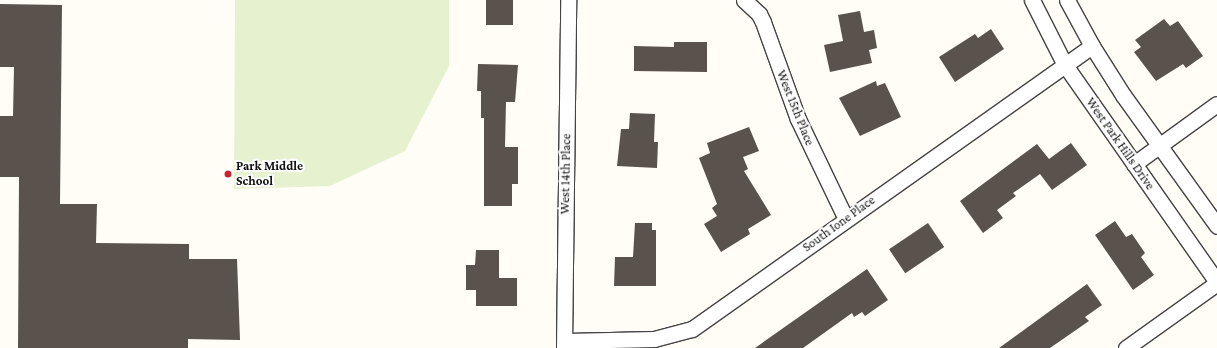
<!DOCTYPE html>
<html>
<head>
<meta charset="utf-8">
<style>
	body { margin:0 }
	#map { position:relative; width:1217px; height:348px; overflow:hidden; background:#fffdf5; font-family:"Crimson Pro",serif }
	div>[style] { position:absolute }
	.pitch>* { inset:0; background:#e6f2cf }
	.building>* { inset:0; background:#5a524d; transform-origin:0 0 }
	.roads { filter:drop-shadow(1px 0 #444) drop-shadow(-1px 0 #444) drop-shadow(0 1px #444) drop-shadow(0 -1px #444) }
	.street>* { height:15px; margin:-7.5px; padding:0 7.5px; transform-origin:7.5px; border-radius:7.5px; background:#fff }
	.dots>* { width:11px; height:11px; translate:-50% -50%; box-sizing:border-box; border:2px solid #fff; border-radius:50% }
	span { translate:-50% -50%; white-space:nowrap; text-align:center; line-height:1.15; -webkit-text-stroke:4px #fff; paint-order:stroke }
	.street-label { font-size:13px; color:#111 }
	.poi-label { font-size:13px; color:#111; font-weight:700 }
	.left { translate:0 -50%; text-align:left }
</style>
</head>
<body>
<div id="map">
	<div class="pitch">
		<i style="clip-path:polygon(235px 0,449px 0,449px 66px,405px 151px,330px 186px,234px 189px)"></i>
	</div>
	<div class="building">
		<i style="left:486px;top:0;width:27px;height:25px"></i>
		<i style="clip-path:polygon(0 4px,62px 5px,60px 204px,97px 204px,96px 243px,189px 244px,189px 259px,237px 259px,240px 340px,188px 339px,188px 348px,18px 348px,19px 177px,0 177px,0 116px,13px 116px,14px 67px,0 67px)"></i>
		<i style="clip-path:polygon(860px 11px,864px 32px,874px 30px,877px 48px,869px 50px,872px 63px,830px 72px,824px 45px,843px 41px,838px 15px)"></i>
		<i style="clip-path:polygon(1164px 19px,1170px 26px,1178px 21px,1203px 56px,1186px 68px,1183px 64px,1156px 81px,1134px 52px,1141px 47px,1135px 40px)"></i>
		<i style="clip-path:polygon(991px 29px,1004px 49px,955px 82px,939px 57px,975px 34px,978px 38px)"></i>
		<i style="clip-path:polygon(674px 42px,707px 42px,707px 72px,634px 71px,634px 46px,674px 47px)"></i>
		<i style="clip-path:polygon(478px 64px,518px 65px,515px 102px,506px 102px,505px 147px,518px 147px,518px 184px,512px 184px,512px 206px,484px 206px,484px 118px,481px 118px,481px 91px,477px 91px)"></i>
		<i style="clip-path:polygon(876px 81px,877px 86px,885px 83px,901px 117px,860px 136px,839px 98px)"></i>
		<i style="clip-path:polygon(630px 113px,655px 114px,654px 142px,658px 142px,657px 168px,617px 166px,621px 129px,629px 129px)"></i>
		<i style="clip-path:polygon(749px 127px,759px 151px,743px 157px,748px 169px,744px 171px,771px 215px,748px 229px,750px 234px,721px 252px,704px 224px,717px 216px,712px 208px,717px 204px,699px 158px,710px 153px,707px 143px)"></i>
		<i style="clip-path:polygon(1071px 143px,1087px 165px,1052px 190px,1040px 174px,1013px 193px,1016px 196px,997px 210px,1003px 218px,983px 233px,960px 201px,1037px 144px,1049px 159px)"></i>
		<i style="clip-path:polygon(1115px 221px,1126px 237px,1132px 234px,1145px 253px,1141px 257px,1154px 275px,1133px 290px,1095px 235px)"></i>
		<i style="clip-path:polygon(635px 223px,652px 223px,652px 230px,656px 230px,656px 286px,614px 286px,615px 257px,633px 257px)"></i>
		<i style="left:928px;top:223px;width:29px;height:47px;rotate:56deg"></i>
		<i style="clip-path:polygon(476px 250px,499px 250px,499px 278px,517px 278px,517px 306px,476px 306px,476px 290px,466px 290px,466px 265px,475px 265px)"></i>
		<i style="clip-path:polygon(867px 269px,888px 300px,865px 316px,862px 312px,854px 317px,852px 313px,803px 348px,755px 348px)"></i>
		<i style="clip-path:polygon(1087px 284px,1102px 305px,1085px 317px,1089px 321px,1050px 348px,999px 348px)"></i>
	</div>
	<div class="roads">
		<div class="street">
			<i style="left:744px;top:0;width:21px;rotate:43deg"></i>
			<i style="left:759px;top:14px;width:9px;rotate:63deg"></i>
			<i style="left:763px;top:22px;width:103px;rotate:70.2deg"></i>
			<i style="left:798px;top:119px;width:111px;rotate:64.4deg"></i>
			<i style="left:1032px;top:0;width:73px;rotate:63.1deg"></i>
			<i style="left:1065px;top:65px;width:265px;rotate:55deg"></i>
			<i style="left:1067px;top:0;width:52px;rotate:61.5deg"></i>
			<i style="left:1092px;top:46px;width:58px;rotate:57.7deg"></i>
			<i style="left:1123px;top:95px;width:161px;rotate:54.3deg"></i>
			<i style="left:1134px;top:164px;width:102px;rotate:-35.9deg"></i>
			<i style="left:565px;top:341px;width:89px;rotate:-1.3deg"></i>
			<i style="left:654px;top:339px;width:39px;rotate:-15deg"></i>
			<i style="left:692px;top:329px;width:490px;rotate:-35.3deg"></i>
			<i style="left:564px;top:348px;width:348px;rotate:-89.3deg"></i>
			<i style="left:1126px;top:348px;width:112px;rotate:-35.5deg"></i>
		</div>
	</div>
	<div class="dots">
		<i style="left:228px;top:174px;background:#c4262e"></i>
	</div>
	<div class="street-label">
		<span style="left:795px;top:108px;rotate:68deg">West 15th Place</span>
		<span style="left:1120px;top:144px;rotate:55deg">West Park Hills Drive</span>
		<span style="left:566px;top:174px;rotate:-89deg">West 14th Place</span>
		<span style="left:839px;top:224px;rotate:-36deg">South Ione Place</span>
	</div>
	<div class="poi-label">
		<span class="left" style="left:236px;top:174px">Park Middle<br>School</span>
	</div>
</div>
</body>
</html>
